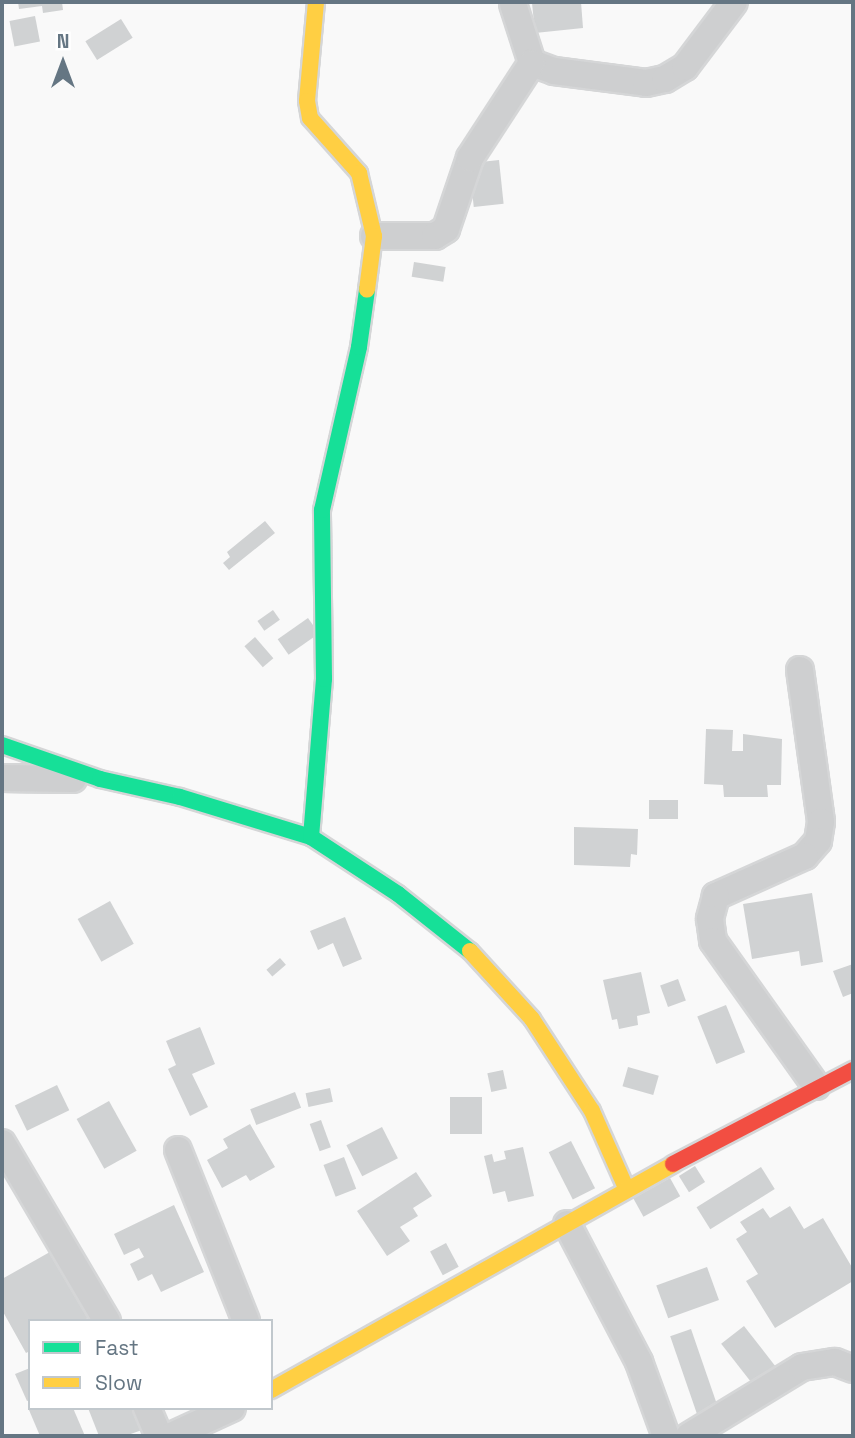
<!DOCTYPE html>
<html>
<head>
<meta charset="utf-8">
<style>
	body { margin:0 }
	#map { position:relative; width:855px; height:1438px; overflow:hidden; background:#f9f9f9; font-family:"Space Grotesk",sans-serif }
	div>[style] { position:absolute }
	.building>* { inset:0; background:#d0d2d3; transform-origin:0 0 }
	.roads { filter:drop-shadow(2px 0 #d5d6d7) drop-shadow(-2px 0 #d5d6d7) drop-shadow(0 2px #d5d6d7) drop-shadow(0 -2px #d5d6d7) }
	.street>* { height:26px; margin:-13px; padding:0 13px; transform-origin:13px; border-radius:13px; background:#cecfd0 }
	.fast>* { height:16px; margin:-8px; padding:0 8px; transform-origin:8px; border-radius:8px; background:#16e098 }
	.slow>* { height:16px; margin:-8px; padding:0 8px; transform-origin:8px; border-radius:8px; background:#ffcf43 }
	.jam>* { height:16px; margin:-8px; padding:0 8px; transform-origin:8px; border-radius:8px; background:#f24e42 }
	span { translate:-50% -50%; white-space:nowrap; text-align:center; line-height:1.15; -webkit-text-stroke:7px #fff; paint-order:stroke }
	.frame { position:absolute; inset:0; border:4px solid #657683; pointer-events:none }
	.legend { position:absolute; left:28px; top:1319px; width:245px; height:91px; box-sizing:border-box; background:#fff; border:2px solid #c1c8cd; margin:0; padding:9px 12px; list-style:none; font-size:21px; color:#657683 }
	.legend li { display:flex; align-items:center; gap:14px; height:35px }
	.legend b { width:35px; border:2px solid #c1c8cd }
	.north { position:absolute; left:28px; top:28px; width:70px; height:70px; -webkit-text-stroke:5px #fff; paint-order:stroke; rotate:0deg; font-size:19px; font-weight:700; line-height:28px; text-align:center; color:#657683 }
	.north::after { content:''; display:block; margin:auto; width:24px; height:32px; background:#657683; clip-path:polygon(50% 0,100% 100%,50% 72%,0 100%) }
</style>
</head>
<body>
<div id="map">
	<div class="building">
		<i style="clip-path:polygon(18px 2px,62px 2px,63px 10px,43px 13px,42px 6px,19px 9px)"></i>
		<i style="clip-path:polygon(581px 2px,583px 28px,535px 33px,532px 3px)"></i>
		<i style="left:35px;top:16px;width:26px;height:26px;rotate:79deg"></i>
		<i style="left:121px;top:19px;width:22px;height:42px;rotate:58deg"></i>
		<i style="left:499px;top:160px;width:44px;height:30px;rotate:84deg"></i>
		<i style="left:414px;top:262px;width:32px;height:15px;rotate:9deg"></i>
		<i style="clip-path:polygon(265px 521px,275px 533px,229px 570px,223px 563px,230px 557px,227px 552px)"></i>
		<i style="left:273px;top:610px;width:12px;height:19px;rotate:55deg"></i>
		<i style="left:308px;top:618px;width:19px;height:37px;rotate:55deg"></i>
		<i style="left:255px;top:637px;width:28px;height:14px;rotate:49deg"></i>
		<i style="clip-path:polygon(706px 729px,733px 730px,732px 751px,743px 751px,743px 734px,782px 739px,781px 785px,767px 785px,768px 797px,724px 797px,723px 785px,704px 784px)"></i>
		<i style="left:678px;top:800px;width:19px;height:29px;rotate:90deg"></i>
		<i style="clip-path:polygon(574px 827px,638px 829px,637px 855px,631px 854px,630px 867px,574px 865px)"></i>
		<i style="clip-path:polygon(812px 893px,823px 962px,801px 966px,799px 951px,752px 959px,743px 904px)"></i>
		<i style="left:110px;top:901px;width:49px;height:37px;rotate:61deg"></i>
		<i style="clip-path:polygon(345px 917px,362px 959px,343px 967px,333px 943px,318px 950px,310px 931px)"></i>
		<i style="left:280px;top:958px;width:9px;height:18px;rotate:49deg"></i>
		<i style="clip-path:polygon(853px 964px,853px 993px,843px 997px,833px 971px)"></i>
		<i style="clip-path:polygon(641px 972px,650px 1013px,637px 1016px,638px 1025px,619px 1029px,617px 1019px,612px 1020px,603px 980px)"></i>
		<i style="left:678px;top:979px;width:23px;height:19px;rotate:70deg"></i>
		<i style="left:726px;top:1005px;width:51px;height:31px;rotate:68deg"></i>
		<i style="clip-path:polygon(200px 1027px,215px 1064px,192px 1074px,208px 1107px,190px 1116px,168px 1069px,176px 1065px,166px 1041px)"></i>
		<i style="left:628px;top:1067px;width:32px;height:20px;rotate:16deg"></i>
		<i style="left:503px;top:1070px;width:19px;height:16px;rotate:78deg"></i>
		<i style="left:57px;top:1085px;width:28px;height:47px;rotate:64deg"></i>
		<i style="left:330px;top:1088px;width:14px;height:25px;rotate:78deg"></i>
		<i style="left:295px;top:1092px;width:17px;height:48px;rotate:69deg"></i>
		<i style="left:450px;top:1097px;width:32px;height:37px"></i>
		<i style="left:109px;top:1101px;width:57px;height:37px;rotate:61deg"></i>
		<i style="left:321px;top:1120px;width:29px;height:12px;rotate:70deg"></i>
		<i style="clip-path:polygon(250px 1124px,275px 1167px,250px 1181px,246px 1175px,222px 1188px,207px 1160px,228px 1148px,223px 1139px)"></i>
		<i style="left:382px;top:1127px;width:35px;height:40px;rotate:63deg"></i>
		<i style="left:571px;top:1141px;width:53px;height:25px;rotate:63deg"></i>
		<i style="clip-path:polygon(523px 1147px,534px 1196px,508px 1202px,505px 1191px,493px 1194px,484px 1156px,492px 1154px,494px 1162px,506px 1159px,504px 1151px)"></i>
		<i style="left:344px;top:1157px;width:34px;height:22px;rotate:69deg"></i>
		<i style="left:695px;top:1166px;width:19px;height:19px;rotate:58deg"></i>
		<i style="left:761px;top:1167px;width:26px;height:76px;rotate:58deg"></i>
		<i style="clip-path:polygon(416px 1172px,432px 1196px,413px 1208px,418px 1216px,400px 1227px,410px 1241px,387px 1256px,357px 1211px)"></i>
		<i style="left:670px;top:1178px;width:21px;height:42px;rotate:61deg"></i>
		<i style="clip-path:polygon(174px 1205px,204px 1272px,161px 1292px,152px 1274px,138px 1281px,130px 1264px,144px 1257px,139px 1248px,124px 1255px,114px 1234px)"></i>
		<i style="clip-path:polygon(790px 1206px,804px 1229px,823px 1218px,853px 1269px,853px 1281px,775px 1328px,746px 1281px,758px 1274px,736px 1239px,747px 1232px,740px 1222px,763px 1208px,770px 1218px)"></i>
		<i style="left:446px;top:1243px;width:27px;height:18px;rotate:62deg"></i>
		<i style="clip-path:polygon(57px 1248px,95px 1314px,83px 1321px,30px 1321px,30px 1351px,26px 1353px,2px 1310px,2px 1279px)"></i>
		<i style="left:707px;top:1267px;width:35px;height:54px;rotate:70deg"></i>
		<i style="left:744px;top:1326px;width:51px;height:29px;rotate:52deg"></i>
		<i style="left:691px;top:1329px;width:86px;height:22px;rotate:71deg"></i>
		<i style="clip-path:polygon(30px 1368px,30px 1400px,27px 1401px,15px 1374px)"></i>
		<i style="clip-path:polygon(33px 1408px,73px 1408px,85px 1436px,40px 1436px,29px 1410px)"></i>
		<i style="clip-path:polygon(88px 1408px,134px 1408px,142px 1430px,125px 1436px,99px 1436px)"></i>
	</div>
	<div class="roads">
		<div class="street">
			<i style="left:513px;top:4px;width:62px;rotate:72.1deg"></i>
			<i style="left:532px;top:63px;width:23px;rotate:20deg"></i>
			<i style="left:554px;top:71px;width:93px;rotate:7.4deg"></i>
			<i style="left:646px;top:83px;width:19px;rotate:-12deg"></i>
			<i style="left:665px;top:79px;width:23px;rotate:-31deg"></i>
			<i style="left:685px;top:67px;width:81px;rotate:-53deg"></i>
			<i style="left:374px;top:236px;width:61px"></i>
			<i style="left:435px;top:236px;width:13px;rotate:-32deg"></i>
			<i style="left:446px;top:229px;width:75px;rotate:-71.3deg"></i>
			<i style="left:470px;top:158px;width:113px;rotate:-56.9deg"></i>
			<i style="left:800px;top:670px;width:153px;rotate:82.1deg"></i>
			<i style="left:821px;top:822px;width:19px;rotate:99deg"></i>
			<i style="left:818px;top:841px;width:20px;rotate:131deg"></i>
			<i style="left:805px;top:856px;width:98px;rotate:155.8deg"></i>
			<i style="left:716px;top:896px;width:24px;rotate:105deg"></i>
			<i style="left:710px;top:919px;width:22px;rotate:82deg"></i>
			<i style="left:713px;top:941px;width:178px;rotate:54.6deg"></i>
			<i style="left:2px;top:778px;width:71px;rotate:0.8deg"></i>
			<i style="left:2px;top:1143px;width:207px;rotate:59.5deg"></i>
			<i style="left:178px;top:1150px;width:184px;rotate:68.3deg"></i>
			<i style="left:567px;top:1224px;width:156px;rotate:62.4deg"></i>
			<i style="left:639px;top:1362px;width:79px;rotate:70deg"></i>
			<i style="left:147px;top:1408px;width:30px;rotate:67deg"></i>
			<i style="left:171px;top:1436px;width:67px;rotate:-24.7deg"></i>
			<i style="left:689px;top:1436px;width:132px;rotate:-31.4deg"></i>
			<i style="left:802px;top:1367px;width:33px;rotate:-9deg"></i>
			<i style="left:835px;top:1362px;width:19px;rotate:21deg"></i>
		</div>
		<div class="fast">
			<i style="left:2px;top:745px;width:104px;rotate:19.1deg"></i>
			<i style="left:100px;top:779px;width:82px;rotate:12.7deg"></i>
			<i style="left:180px;top:797px;width:137px;rotate:17deg"></i>
			<i style="left:311px;top:837px;width:104px;rotate:33.2deg"></i>
			<i style="left:398px;top:894px;width:92px;rotate:38.4deg"></i>
			<i style="left:311px;top:837px;width:159px;rotate:-85.3deg"></i>
			<i style="left:324px;top:679px;width:169px;rotate:-90.7deg"></i>
			<i style="left:322px;top:510px;width:167px;rotate:-77.2deg"></i>
			<i style="left:359px;top:347px;width:58px;rotate:-82deg"></i>
		</div>
		<div class="slow">
			<i style="left:316px;top:2px;width:99px;rotate:95.2deg"></i>
			<i style="left:307px;top:101px;width:17px;rotate:80deg"></i>
			<i style="left:310px;top:118px;width:74px;rotate:48.3deg"></i>
			<i style="left:359px;top:173px;width:65px;rotate:76.6deg"></i>
			<i style="left:374px;top:236px;width:54px;rotate:97.4deg"></i>
			<i style="left:470px;top:951px;width:92px;rotate:47.6deg"></i>
			<i style="left:532px;top:1019px;width:110px;rotate:56.9deg"></i>
			<i style="left:592px;top:1111px;width:86px;rotate:66.1deg"></i>
			<i style="left:271px;top:1390px;width:461px;rotate:-29.3deg"></i>
		</div>
		<div class="jam">
			<i style="left:673px;top:1164px;width:203px;rotate:-27.6deg"></i>
		</div>
	</div>
	<div class="frame"></div>
	<ul class="legend">
	<li><b style="height:9px;background:#16e098"></b>Fast</li>
	<li><b style="height:9px;background:#ffcf43"></b>Slow</li>
	</ul>
	<div class="north">N</div>
</div>
</body>
</html>
